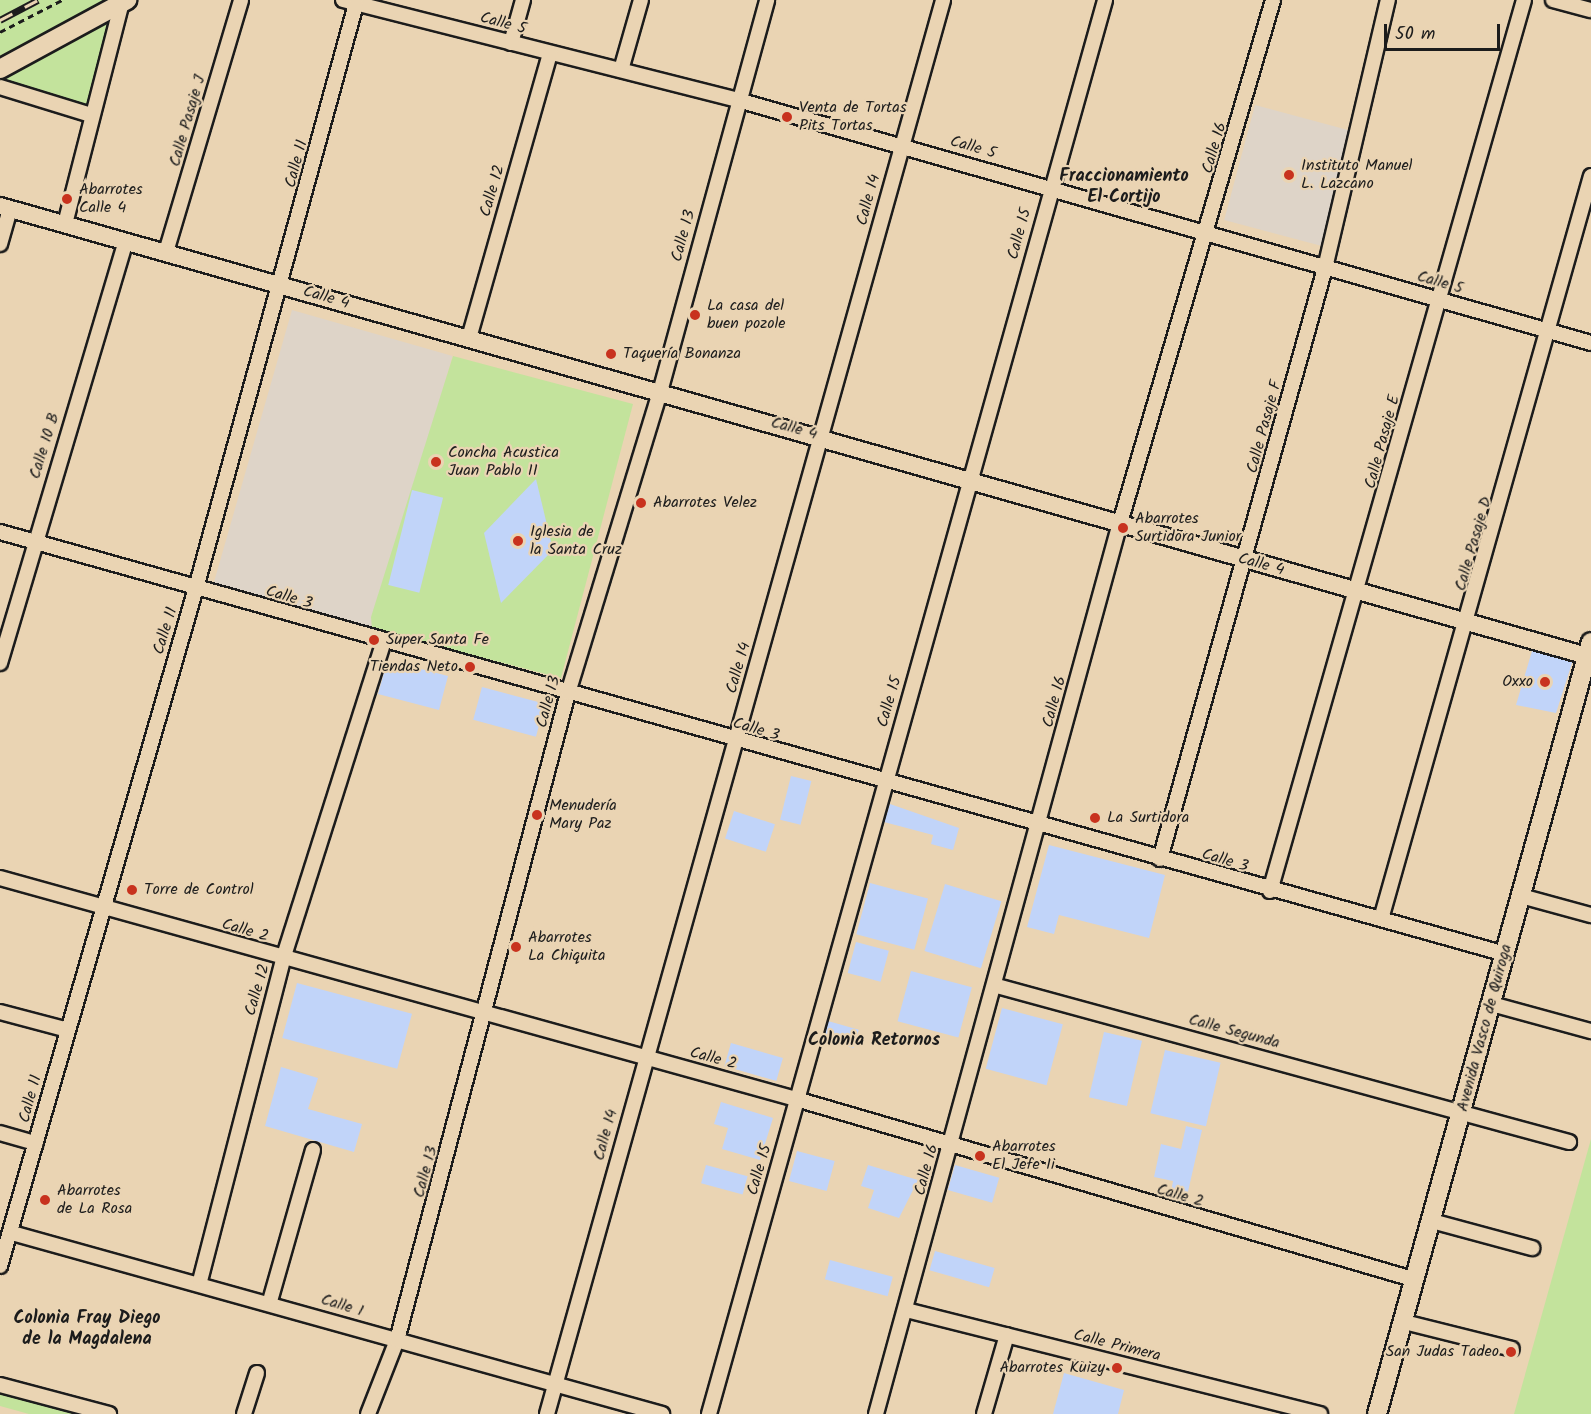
<!DOCTYPE html>
<html>
<head>
<meta charset="utf-8">
<style>
	body { margin:0 }
	#map { position:relative; width:1591px; height:1414px; overflow:hidden; background:#ead4b3; font-family:Kalam,sans-serif }
	div>[style] { position:absolute }
	.built>* { inset:0; background:#ded4c8; transform-origin:0 0 }
	.green>* { inset:0; background:#c3e39c }
	.building>* { inset:0; background:#c1d4f9; transform-origin:0 0 }
	.path>* { height:3px; margin-top:-1.5px; transform-origin:0; background:repeating-linear-gradient(90deg,#1c1c1c 0 6px,transparent 0 10.5px) }
	.roads { filter:drop-shadow(2px 0 #1c1c1c) drop-shadow(-2px 0 #1c1c1c) drop-shadow(0 2px #1c1c1c) drop-shadow(0 -2px #1c1c1c) }
	.minor>* { height:14px; margin:-7px; padding:0 7px; transform-origin:7px; border-radius:7px; background:#ead4b3 }
	.tertiary>* { height:16px; margin:-8px; padding:0 8px; transform-origin:8px; border-radius:8px; background:#ead4b3 }
	.secondary>* { height:18px; margin:-9px; padding:0 9px; transform-origin:9px; border-radius:9px; background:#ead4b3 }
	.rail>* { height:7px; margin-top:-3.5px; transform-origin:0; background:repeating-linear-gradient(90deg,#ead4b3 0 14px,#1c1c1c 0 28px); box-sizing:border-box; border-block:2px solid #1c1c1c }
	.dots>* { width:16px; height:16px; translate:-50% -50%; box-sizing:border-box; border:3px solid #ead4b3; border-radius:50% }
	span { translate:-50% -50%; white-space:nowrap; text-align:center; line-height:1.15; -webkit-text-stroke:4.5px #ead4b3; paint-order:stroke }
	.street-label { font-size:16px; color:#1c1c1c }
	.poi-label { font-size:16px; color:#1c1c1c }
	.left { translate:0 -50%; text-align:left }
	.right { translate:-100% -50%; text-align:right }
	.neighbourhood-label { font-size:18px; color:#1c1c1c; font-weight:700 }
	.scale { position:absolute; left:1384px; top:24px; width:116px; height:27px; box-sizing:border-box; border:3px solid #1c1c1c; border-top:0; padding-left:8px; font-size:18px; line-height:21px; white-space:nowrap; color:#1c1c1c; -webkit-text-stroke:4px #ead4b3; paint-order:stroke }
</style>
</head>
<body>
<div id="map">
	<div class="built">
		<i style="left:1255px;top:105px;width:102px;height:119px;rotate:15deg"></i>
		<i style="left:292px;top:310px;width:167px;height:285px;rotate:16deg"></i>
	</div>
	<div class="green">
		<i style="clip-path:polygon(0 0,115px 0,0 62px)"></i>
		<i style="clip-path:polygon(113px 14px,87px 109px,0 81px,0 75px)"></i>
		<i style="clip-path:polygon(453px 356px,633px 404px,561px 678px,372px 629px,371px 617px)"></i>
		<i style="clip-path:polygon(1591px 1139px,1591px 1414px,1514px 1414px)"></i>
		<i style="clip-path:polygon(0 1384px,108px 1414px,29px 1414px,0 1406px)"></i>
	</div>
	<div class="building">
		<i style="clip-path:polygon(536px 479px,553px 550px,501px 603px,484px 533px)"></i>
		<i style="left:412px;top:490px;width:32px;height:98px;rotate:14deg"></i>
		<i style="clip-path:polygon(1532px 651px,1573px 660px,1556px 713px,1516px 705px)"></i>
		<i style="clip-path:polygon(394px 662px,448px 676px,439px 710px,378px 694px,386px 666px)"></i>
		<i style="left:482px;top:687px;width:65px;height:34px;rotate:15deg"></i>
		<i style="left:791px;top:776px;width:21px;height:45px;rotate:14deg"></i>
		<i style="clip-path:polygon(890px 804px,959px 828px,953px 850px,931px 844px,933px 835px,884px 822px)"></i>
		<i style="left:734px;top:811px;width:43px;height:29px;rotate:18deg"></i>
		<i style="clip-path:polygon(1049px 845px,1165px 875px,1149px 938px,1059px 915px,1054px 934px,1027px 927px)"></i>
		<i style="left:870px;top:883px;width:60px;height:53px;rotate:15deg"></i>
		<i style="left:945px;top:884px;width:59px;height:70px;rotate:17deg"></i>
		<i style="left:856px;top:942px;width:34px;height:32px;rotate:15deg"></i>
		<i style="left:911px;top:971px;width:63px;height:52px;rotate:15deg"></i>
		<i style="left:297px;top:983px;width:119px;height:57px;rotate:15deg"></i>
		<i style="left:1002px;top:1008px;width:63px;height:63px;rotate:15deg"></i>
		<i style="left:828px;top:1021px;width:32px;height:19px;rotate:16deg"></i>
		<i style="left:1104px;top:1032px;width:39px;height:67px;rotate:13deg"></i>
		<i style="left:731px;top:1043px;width:54px;height:24px;rotate:16deg"></i>
		<i style="left:1165px;top:1050px;width:57px;height:65px;rotate:13deg"></i>
		<i style="clip-path:polygon(281px 1067px,318px 1078px,308px 1109px,362px 1124px,354px 1152px,265px 1126px)"></i>
		<i style="clip-path:polygon(721px 1102px,773px 1118px,760px 1160px,722px 1149px,728px 1128px,714px 1124px)"></i>
		<i style="clip-path:polygon(1186px 1126px,1202px 1130px,1187px 1196px,1171px 1192px,1173px 1181px,1154px 1177px,1161px 1144px,1181px 1149px)"></i>
		<i style="left:797px;top:1151px;width:39px;height:31px;rotate:15deg"></i>
		<i style="left:706px;top:1165px;width:43px;height:19px;rotate:15deg"></i>
		<i style="clip-path:polygon(868px 1165px,918px 1180px,899px 1218px,868px 1208px,874px 1190px,861px 1186px)"></i>
		<i style="left:955px;top:1165px;width:46px;height:26px;rotate:16deg"></i>
		<i style="left:935px;top:1251px;width:62px;height:20px;rotate:16deg"></i>
		<i style="left:830px;top:1260px;width:65px;height:20px;rotate:15deg"></i>
		<i style="clip-path:polygon(1064px 1373px,1124px 1390px,1118px 1414px,1053px 1414px)"></i>
	</div>
	<div class="path">
		<i style="left:0;top:32px;width:70px;rotate:-27.3deg"></i>
	</div>
	<div class="roads">
		<div class="minor">
			<i style="left:343px;top:0;width:407px;rotate:14.2deg"></i>
			<i style="left:738px;top:100px;width:887px;rotate:15.9deg"></i>
			<i style="left:1553px;top:0;width:39px;rotate:15deg"></i>
			<i style="left:511px;top:43px;width:45px;rotate:-74.4deg"></i>
			<i style="left:621px;top:70px;width:73px;rotate:-74.1deg"></i>
			<i style="left:0;top:87px;width:95px;rotate:17.1deg"></i>
			<i style="left:65px;top:224px;width:229px;rotate:-75.6deg"></i>
			<i style="left:0;top:244px;width:36px;rotate:-74deg"></i>
			<i style="left:166px;top:252px;width:263px;rotate:-73.4deg"></i>
			<i style="left:469px;top:338px;width:296px;rotate:-74.1deg"></i>
			<i style="left:0;top:532px;width:1563px;rotate:15.66deg"></i>
			<i style="left:0;top:663px;width:440px;rotate:-73.4deg"></i>
			<i style="left:1160px;top:859px;width:614px;rotate:-74.4deg"></i>
			<i style="left:1325px;top:268px;width:275px;rotate:-76.8deg"></i>
			<i style="left:0;top:878px;width:826px;rotate:15.52deg"></i>
			<i style="left:796px;top:1099px;width:646px;rotate:16.27deg"></i>
			<i style="left:1270px;top:891px;width:926px;rotate:-74.09deg"></i>
			<i style="left:1521px;top:896px;width:73px;rotate:15.2deg"></i>
			<i style="left:1381px;top:919px;width:772px;rotate:-74.22deg"></i>
			<i style="left:997px;top:986px;width:593px;rotate:15.26deg"></i>
			<i style="left:1492px;top:1004px;width:103px;rotate:15.3deg"></i>
			<i style="left:0;top:1012px;width:70px;rotate:14.8deg"></i>
			<i style="left:0;top:1133px;width:37px;rotate:16deg"></i>
			<i style="left:1432px;top:1221px;width:104px;rotate:15.1deg"></i>
			<i style="left:12px;top:1233px;width:675px;rotate:15.56deg"></i>
			<i style="left:0;top:1266px;width:706px;rotate:-73.88deg"></i>
			<i style="left:196px;top:588px;width:606px;rotate:-74.68deg"></i>
			<i style="left:200px;top:1281px;width:333px;rotate:-75.5deg"></i>
			<i style="left:283px;top:959px;width:331px;rotate:-72.4deg"></i>
			<i style="left:270px;top:1301px;width:157px;rotate:-74.1deg"></i>
			<i style="left:906px;top:1310px;width:427px;rotate:14.1deg"></i>
			<i style="left:1404px;top:1322px;width:111px;rotate:14deg"></i>
			<i style="left:0;top:1385px;width:113px;rotate:14.9deg"></i>
			<i style="left:244px;top:1414px;width:43px;rotate:-72.4deg"></i>
			<i style="left:368px;top:1414px;width:79px;rotate:-68.6deg"></i>
			<i style="left:397px;top:1340px;width:669px;rotate:-75.2deg"></i>
			<i style="left:568px;top:693px;width:315px;rotate:-73deg"></i>
			<i style="left:660px;top:392px;width:406px;rotate:-74.7deg"></i>
			<i style="left:547px;top:1414px;width:1468px;rotate:-74.35deg"></i>
			<i style="left:709px;top:1414px;width:1468px;rotate:-74.35deg"></i>
			<i style="left:876px;top:1414px;width:924px;rotate:-74.69deg"></i>
			<i style="left:1120px;top:523px;width:545px;rotate:-73.69deg"></i>
			<i style="left:984px;top:1414px;width:82px;rotate:-73.8deg"></i>
		</div>
		<div class="tertiary">
			<i style="left:0;top:206px;width:1650px;rotate:15.83deg"></i>
		</div>
		<div class="secondary">
			<i style="left:0;top:69px;width:145px;rotate:-28.5deg"></i>
			<i style="left:1377px;top:1414px;width:801px;rotate:-74.51deg"></i>
		</div>
	</div>
	<div class="rail">
		<i style="left:0;top:20px;width:43px;rotate:-27.8deg"></i>
	</div>
	<div class="dots">
		<i style="left:787px;top:117px;background:#c8321e"></i>
		<i style="left:1289px;top:175px;background:#c8321e"></i>
		<i style="left:67px;top:199px;background:#c8321e"></i>
		<i style="left:695px;top:315px;background:#c8321e"></i>
		<i style="left:611px;top:354px;background:#c8321e"></i>
		<i style="left:436px;top:462px;background:#c8321e"></i>
		<i style="left:641px;top:503px;background:#c8321e"></i>
		<i style="left:1123px;top:528px;background:#c8321e"></i>
		<i style="left:518px;top:541px;background:#c8321e"></i>
		<i style="left:374px;top:640px;background:#c8321e"></i>
		<i style="left:470px;top:667px;background:#c8321e"></i>
		<i style="left:1545px;top:682px;background:#c8321e"></i>
		<i style="left:537px;top:815px;background:#c8321e"></i>
		<i style="left:1095px;top:818px;background:#c8321e"></i>
		<i style="left:132px;top:890px;background:#c8321e"></i>
		<i style="left:516px;top:947px;background:#c8321e"></i>
		<i style="left:980px;top:1156px;background:#c8321e"></i>
		<i style="left:45px;top:1200px;background:#c8321e"></i>
		<i style="left:1511px;top:1352px;background:#c8321e"></i>
		<i style="left:1117px;top:1368px;background:#c8321e"></i>
	</div>
	<div class="street-label">
		<span style="left:503px;top:24px;rotate:15deg">Calle 5</span>
		<span style="left:188px;top:121px;rotate:-74deg">Calle Pasaje J</span>
		<span style="left:973px;top:148px;rotate:16deg">Calle 5</span>
		<span style="left:1215px;top:148px;rotate:-74deg">Calle 16</span>
		<span style="left:297px;top:164px;rotate:-75deg">Calle 11</span>
		<span style="left:493px;top:191px;rotate:-74deg">Calle 12</span>
		<span style="left:869px;top:200px;rotate:-75deg">Calle 14</span>
		<span style="left:1020px;top:234px;rotate:-75deg">Calle 15</span>
		<span style="left:684px;top:236px;rotate:-75deg">Calle 13</span>
		<span style="left:1440px;top:283px;rotate:16deg">Calle 5</span>
		<span style="left:326px;top:298px;rotate:16deg">Calle 4</span>
		<span style="left:1265px;top:427px;rotate:-75deg">Calle Pasaje F</span>
		<span style="left:794px;top:429px;rotate:15deg">Calle 4</span>
		<span style="left:1383px;top:442px;rotate:-75deg">Calle Pasaje E</span>
		<span style="left:45px;top:446px;rotate:-73deg">Calle 10 B</span>
		<span style="left:1474px;top:544px;rotate:-74deg">Calle Pasaje D</span>
		<span style="left:1261px;top:565px;rotate:15deg">Calle 4</span>
		<span style="left:289px;top:598px;rotate:16deg">Calle 3</span>
		<span style="left:166px;top:631px;rotate:-73deg">Calle 11</span>
		<span style="left:739px;top:668px;rotate:-74deg">Calle 14</span>
		<span style="left:549px;top:702px;rotate:-75deg">Calle 13</span>
		<span style="left:890px;top:702px;rotate:-74deg">Calle 15</span>
		<span style="left:1055px;top:702px;rotate:-75deg">Calle 16</span>
		<span style="left:756px;top:730px;rotate:16deg">Calle 3</span>
		<span style="left:1225px;top:861px;rotate:16deg">Calle 3</span>
		<span style="left:245px;top:931px;rotate:16deg">Calle 2</span>
		<span style="left:258px;top:990px;rotate:-74deg">Calle 12</span>
		<span style="left:1485px;top:1028px;rotate:-75deg">Avenida Vasco de Quiroga</span>
		<span style="left:1234px;top:1032px;rotate:15deg">Calle Segunda</span>
		<span style="left:713px;top:1059px;rotate:15deg">Calle 2</span>
		<span style="left:31px;top:1099px;rotate:-75deg">Calle 11</span>
		<span style="left:606px;top:1135px;rotate:-75deg">Calle 14</span>
		<span style="left:760px;top:1170px;rotate:-74deg">Calle 15</span>
		<span style="left:927px;top:1170px;rotate:-75deg">Calle 16</span>
		<span style="left:426px;top:1172px;rotate:-75deg">Calle 13</span>
		<span style="left:1180px;top:1196px;rotate:16deg">Calle 2</span>
		<span style="left:342px;top:1306px;rotate:17deg">Calle 1</span>
		<span style="left:1117px;top:1346px;rotate:14deg">Calle Primera</span>
	</div>
	<div class="poi-label">
		<span class="left" style="left:799px;top:117px">Venta de Tortas<br>Pits Tortas</span>
		<span class="left" style="left:1301px;top:175px">Instituto Manuel<br>L. Lazcano</span>
		<span class="left" style="left:79px;top:199px">Abarrotes<br>Calle 4</span>
		<span class="left" style="left:707px;top:315px">La casa del<br>buen pozole</span>
		<span class="left" style="left:623px;top:354px">Taquería Bonanza</span>
		<span class="left" style="left:448px;top:462px">Concha Acustica<br>Juan Pablo II</span>
		<span class="left" style="left:653px;top:503px">Abarrotes Velez</span>
		<span class="left" style="left:1135px;top:528px">Abarrotes<br>Surtidora Junior</span>
		<span class="left" style="left:530px;top:541px">Iglesia de<br>la Santa Cruz</span>
		<span class="left" style="left:386px;top:640px">Super Santa Fe</span>
		<span class="right" style="left:458px;top:667px">Tiendas Neto</span>
		<span class="right" style="left:1533px;top:682px">Oxxo</span>
		<span class="left" style="left:549px;top:815px">Menudería<br>Mary Paz</span>
		<span class="left" style="left:1107px;top:818px">La Surtidora</span>
		<span class="left" style="left:144px;top:890px">Torre de Control</span>
		<span class="left" style="left:528px;top:947px">Abarrotes<br>La Chiquita</span>
		<span class="left" style="left:992px;top:1156px">Abarrotes<br>El Jefe Ii</span>
		<span class="left" style="left:57px;top:1200px">Abarrotes<br>de La Rosa</span>
		<span class="right" style="left:1499px;top:1352px">San Judas Tadeo</span>
		<span class="right" style="left:1105px;top:1368px">Abarrotes Kuizy</span>
	</div>
	<div class="neighbourhood-label">
		<span style="left:1124px;top:188px">Fraccionamiento<br>El Cortijo</span>
		<span style="left:874px;top:1041px">Colonia Retornos</span>
		<span style="left:87px;top:1330px">Colonia Fray Diego<br>de la Magdalena</span>
	</div>
	<div class="scale">50 m</div>
</div>
</body>
</html>
